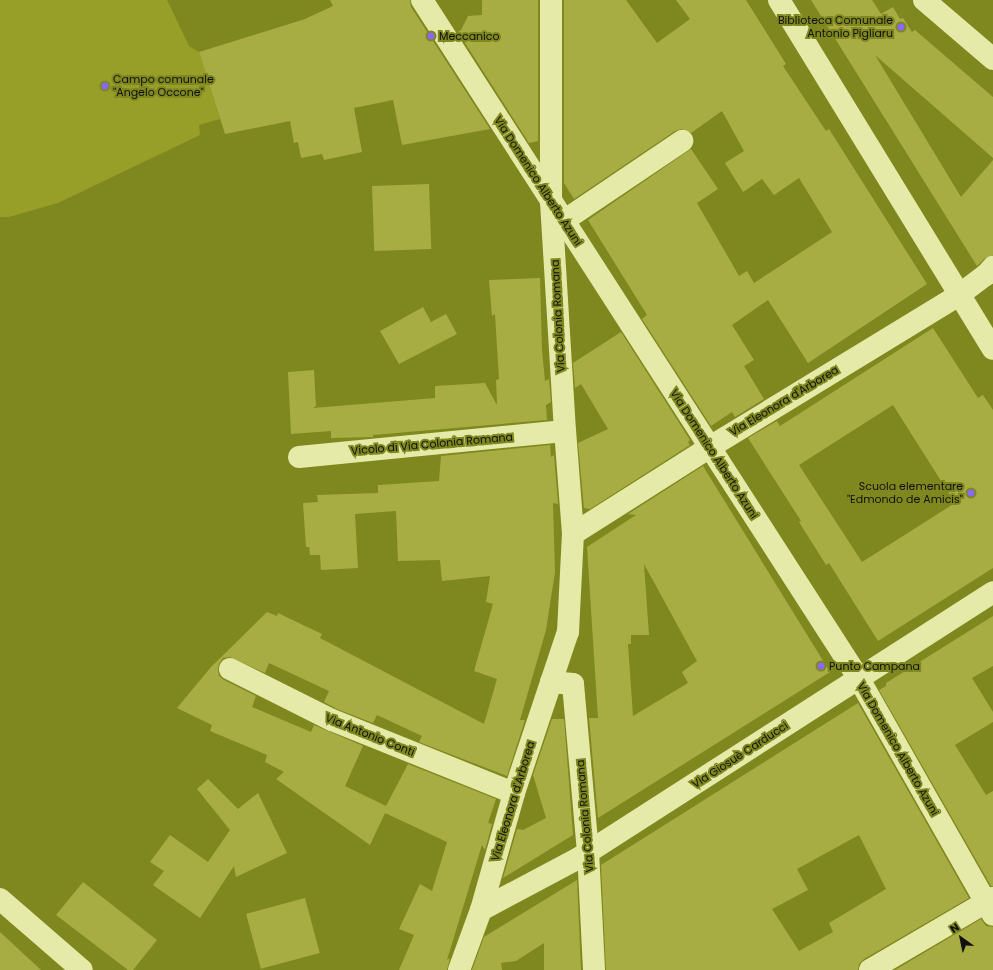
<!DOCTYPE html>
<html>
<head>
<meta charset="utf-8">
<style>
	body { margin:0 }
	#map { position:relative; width:993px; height:970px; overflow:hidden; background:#7f871f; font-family:Poppins,sans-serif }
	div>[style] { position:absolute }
	.green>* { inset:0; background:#989f28 }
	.building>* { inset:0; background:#a7ad43; transform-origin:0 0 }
	.minor>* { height:22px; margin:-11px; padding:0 11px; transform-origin:11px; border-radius:11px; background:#e6eaa8 }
	.tertiary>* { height:22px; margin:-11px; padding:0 11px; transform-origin:11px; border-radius:11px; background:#e6eaa8 }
	.dots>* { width:11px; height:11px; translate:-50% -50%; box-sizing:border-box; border:2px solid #7f871f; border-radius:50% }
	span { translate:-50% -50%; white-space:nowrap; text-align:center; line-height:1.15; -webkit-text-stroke:4px #7f871f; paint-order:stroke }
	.poi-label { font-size:11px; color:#111 }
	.right { translate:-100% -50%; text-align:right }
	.left { translate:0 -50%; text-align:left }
	.street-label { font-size:11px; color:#111 }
	.north { position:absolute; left:941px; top:918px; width:40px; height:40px; -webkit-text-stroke:3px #7f871f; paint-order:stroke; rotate:327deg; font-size:11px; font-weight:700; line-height:16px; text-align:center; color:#111 }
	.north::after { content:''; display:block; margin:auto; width:14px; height:18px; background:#111; clip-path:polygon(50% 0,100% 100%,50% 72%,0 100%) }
</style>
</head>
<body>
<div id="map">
	<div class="green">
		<i style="clip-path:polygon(0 0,167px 0,189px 46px,199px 52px,220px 119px,199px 125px,200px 135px,58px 203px,9px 217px,0 217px)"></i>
	</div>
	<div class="building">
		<i style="clip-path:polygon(330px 0,410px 0,411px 7px,490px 129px,402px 145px,393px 100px,354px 108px,362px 152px,324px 160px,322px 154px,301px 158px,298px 142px,294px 143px,290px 121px,225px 134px,199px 52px,305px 19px,333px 6px)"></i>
		<i style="clip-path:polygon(482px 0,538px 0,538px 141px,529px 143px,458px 32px,461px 30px,468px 16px,482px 15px)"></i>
		<i style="clip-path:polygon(564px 0,626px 0,657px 43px,690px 19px,676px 0,746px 0,786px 64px,783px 66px,826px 131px,829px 129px,927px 284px,808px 363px,768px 300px,732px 325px,754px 360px,744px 366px,764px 399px,735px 417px,732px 412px,711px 426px,642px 319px,647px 315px,588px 220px,691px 149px,718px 189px,697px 203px,739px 276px,747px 271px,754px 283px,832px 232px,799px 178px,774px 195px,762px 179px,743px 192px,725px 163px,744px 151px,722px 111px,691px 133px,682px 129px,675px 131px,574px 199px,564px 183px)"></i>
		<i style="clip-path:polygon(811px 0,872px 0,881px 14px,893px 7px,900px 19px,903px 18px,912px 32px,915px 30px,993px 97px,993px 158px,875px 55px,961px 197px,993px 160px,993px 255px,984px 259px,977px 266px)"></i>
		<i style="left:429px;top:184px;width:65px;height:57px;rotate:88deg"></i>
		<i style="clip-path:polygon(540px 278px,542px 350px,545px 381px,549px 379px,551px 402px,546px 405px,547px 420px,373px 435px,373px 437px,331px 438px,331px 431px,291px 434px,288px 372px,314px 370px,316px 406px,313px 408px,435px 398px,435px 386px,485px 383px,497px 405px,496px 380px,499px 379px,495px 314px,492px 316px,489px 280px)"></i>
		<i style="clip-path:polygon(423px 307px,431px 322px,446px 314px,457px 334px,399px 364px,380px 331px)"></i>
		<i style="clip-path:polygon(evenodd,933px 328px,978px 398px,983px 395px,993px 410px,993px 568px,878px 641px,829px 563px,826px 565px,799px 522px,801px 521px,748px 438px,777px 421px,780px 426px,933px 328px,893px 405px,955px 503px,862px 562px,799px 465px,893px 405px)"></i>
		<i style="clip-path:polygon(621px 332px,690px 440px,688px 442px,690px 445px,590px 509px,584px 508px,578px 443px,608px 429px,581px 384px,575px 388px,573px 363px)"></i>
		<i style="clip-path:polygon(550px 445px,551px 457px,554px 455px,558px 504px,553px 503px,555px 572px,546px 630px,520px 720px,525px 720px,507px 776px,419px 742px,422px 736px,377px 715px,373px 723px,337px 709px,324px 702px,329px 691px,269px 663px,265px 673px,230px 657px,223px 658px,219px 664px,218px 669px,219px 676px,224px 680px,256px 696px,252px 707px,311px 732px,314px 725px,363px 746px,345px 786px,386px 806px,408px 764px,496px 799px,488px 823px,492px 824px,485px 850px,482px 845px,447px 960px,450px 958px,447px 970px,399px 970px,414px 935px,399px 929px,420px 884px,432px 891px,447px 842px,385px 813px,370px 845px,276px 779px,284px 772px,265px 762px,267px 755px,210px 731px,212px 725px,177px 708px,211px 667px,267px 612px,277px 616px,278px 613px,322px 634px,320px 638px,484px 724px,497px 679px,474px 671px,493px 604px,486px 602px,490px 576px,442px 581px,440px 560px,398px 561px,396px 511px,355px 514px,358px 568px,321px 570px,320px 555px,310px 555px,309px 547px,306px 547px,303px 503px,318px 502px,317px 495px,378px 493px,378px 485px,439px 481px,441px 456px)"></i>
		<i style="clip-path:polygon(evenodd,703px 466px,830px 672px,598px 818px,589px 718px,598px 718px,587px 547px,636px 515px,628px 514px,703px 466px,644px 564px,697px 661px,682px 672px,688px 683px,633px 716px,628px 644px,631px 644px,631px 635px,649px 635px,644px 564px)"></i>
		<i style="clip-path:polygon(993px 616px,993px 666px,972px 678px,993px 712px,993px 722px,955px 745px,986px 795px,993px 791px,993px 886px,991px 886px,879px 690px,886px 686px,886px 683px)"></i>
		<i style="clip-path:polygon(evenodd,858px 703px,969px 898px,864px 959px,859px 964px,858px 970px,606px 970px,601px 865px,858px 703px,859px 835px,886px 889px,829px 923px,833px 932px,799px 951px,772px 909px,808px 890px,797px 869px,859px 835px)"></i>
		<i style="clip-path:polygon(552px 719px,564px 719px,573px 835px,503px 878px,517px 829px,523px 830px,546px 818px,533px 775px)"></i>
		<i style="clip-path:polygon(208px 779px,238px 809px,258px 793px,287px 853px,236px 877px,234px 866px,200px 918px,153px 885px,164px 871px,150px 862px,170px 835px,208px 862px,230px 830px,197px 789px)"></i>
		<i style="clip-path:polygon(577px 880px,581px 970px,544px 970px,544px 943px,516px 961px,501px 963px,502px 970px,472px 970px,484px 937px)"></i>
		<i style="clip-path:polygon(83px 882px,157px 940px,133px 970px,128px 970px,56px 915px)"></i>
		<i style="left:305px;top:898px;width:57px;height:61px;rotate:75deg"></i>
		<i style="clip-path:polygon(981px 919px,986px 926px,993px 927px,993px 970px,895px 970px)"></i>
		<i style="clip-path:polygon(0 932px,41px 970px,0 970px)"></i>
	</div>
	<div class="minor">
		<i style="left:422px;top:0;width:807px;rotate:57.23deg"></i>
		<i style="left:859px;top:679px;width:271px;rotate:60.4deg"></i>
		<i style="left:779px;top:0;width:409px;rotate:58.5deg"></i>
		<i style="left:553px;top:228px;width:156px;rotate:-34deg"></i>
		<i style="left:299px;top:457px;width:267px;rotate:-5.6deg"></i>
		<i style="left:573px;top:534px;width:162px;rotate:-32.4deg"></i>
		<i style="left:710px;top:447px;width:292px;rotate:-31.4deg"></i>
		<i style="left:959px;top:295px;width:34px;rotate:-37deg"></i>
		<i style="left:986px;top:275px;width:11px;rotate:-49deg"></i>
		<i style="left:230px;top:669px;width:114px;rotate:26.6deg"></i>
		<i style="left:332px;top:720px;width:196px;rotate:21.9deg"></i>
		<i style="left:551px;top:682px;width:22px;rotate:5deg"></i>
		<i style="left:573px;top:684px;width:168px;rotate:84.9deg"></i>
		<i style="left:588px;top:851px;width:119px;rotate:87.1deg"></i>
		<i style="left:0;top:899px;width:108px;rotate:40.9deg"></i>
		<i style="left:481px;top:910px;width:111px;rotate:-28deg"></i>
		<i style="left:579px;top:858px;width:492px;rotate:-32.7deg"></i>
		<i style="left:459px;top:970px;width:64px;rotate:-69.9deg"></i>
		<i style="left:481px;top:910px;width:122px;rotate:-74.2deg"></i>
		<i style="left:514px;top:793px;width:170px;rotate:-71.5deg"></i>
		<i style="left:568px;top:632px;width:98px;rotate:-87.1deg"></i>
		<i style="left:573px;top:534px;width:103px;rotate:-94.4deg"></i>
		<i style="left:565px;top:431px;width:229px;rotate:-93.5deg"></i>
		<i style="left:551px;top:202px;width:202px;rotate:-90deg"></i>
		<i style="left:870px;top:970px;width:143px;rotate:-30.3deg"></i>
	</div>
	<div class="tertiary">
		<i style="left:924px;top:0;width:91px;rotate:40.5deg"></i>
	</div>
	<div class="dots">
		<i style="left:901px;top:27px;background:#8868f9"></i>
		<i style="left:431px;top:36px;background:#8868f9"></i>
		<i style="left:105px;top:86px;background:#8868f9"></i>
		<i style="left:971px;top:493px;background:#8868f9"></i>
		<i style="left:821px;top:666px;background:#8868f9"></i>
	</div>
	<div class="poi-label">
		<span class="right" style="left:893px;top:27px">Biblioteca Comunale<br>Antonio Pigliaru</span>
		<span class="left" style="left:439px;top:36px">Meccanico</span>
		<span class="left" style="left:113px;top:86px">Campo comunale<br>"Angelo Occone"</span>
		<span class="right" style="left:963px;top:493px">Scuola elementare<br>"Edmondo de Amicis"</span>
		<span class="left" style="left:829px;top:666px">Punto Campana</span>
	</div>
	<div class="street-label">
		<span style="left:538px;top:181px;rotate:57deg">Via Domenico Alberto Azuni</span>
		<span style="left:558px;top:316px;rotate:-93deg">Via Colonia Romana</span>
		<span style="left:784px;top:401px;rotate:-31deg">Via Eleonora d'Arborea</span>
		<span style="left:432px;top:444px;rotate:-5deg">Vicolo di Via Colonia Romana</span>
		<span style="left:714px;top:454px;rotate:57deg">Via Domenico Alberto Azuni</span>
		<span style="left:370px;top:735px;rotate:22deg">Via Antonio Conti</span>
		<span style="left:898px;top:749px;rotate:60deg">Via Domenico Alberto Azuni</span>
		<span style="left:740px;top:755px;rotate:-33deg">Via Giosuè Carducci</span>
		<span style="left:513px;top:801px;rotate:-73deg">Via Eleonora d'Arborea</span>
		<span style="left:585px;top:816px;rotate:-95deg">Via Colonia Romana</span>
	</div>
	<div class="north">N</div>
</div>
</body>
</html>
